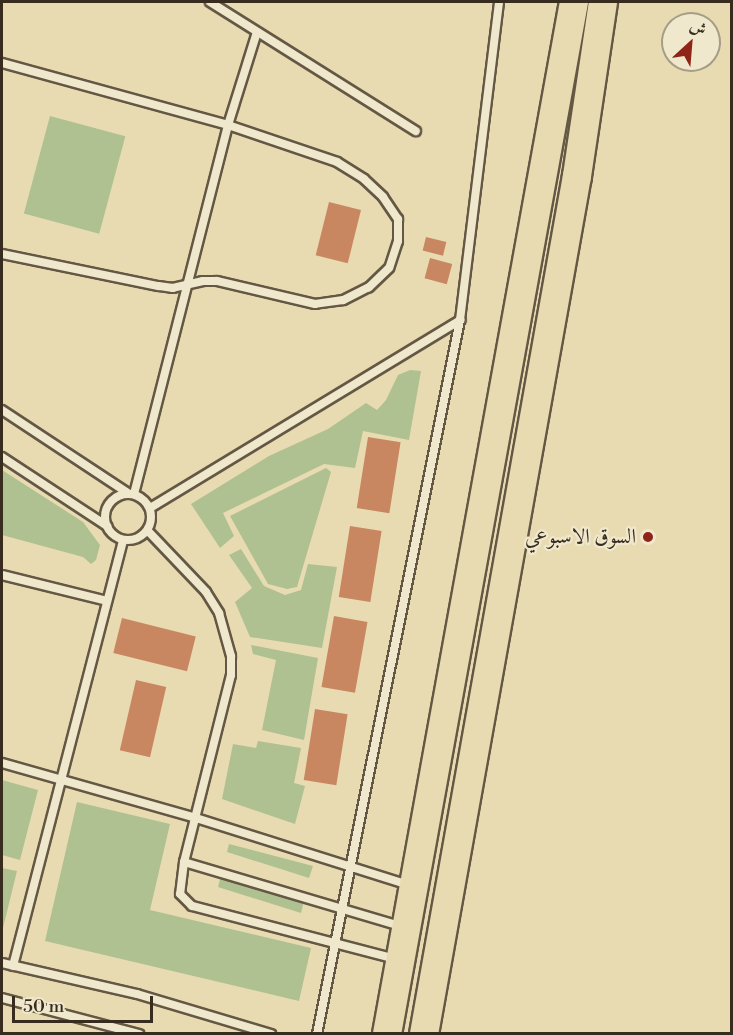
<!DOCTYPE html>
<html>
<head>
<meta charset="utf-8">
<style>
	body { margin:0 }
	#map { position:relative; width:733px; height:1035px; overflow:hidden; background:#e8dbb2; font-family:"Libre Bodoni",Amiri,serif }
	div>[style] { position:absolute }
	.green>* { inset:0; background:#afc191; transform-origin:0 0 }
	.building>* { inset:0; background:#c98761; transform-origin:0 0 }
	.roads { filter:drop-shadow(2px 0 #645844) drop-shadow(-2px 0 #645844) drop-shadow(0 2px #645844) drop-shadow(0 -2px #645844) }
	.service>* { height:8px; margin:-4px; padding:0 4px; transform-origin:4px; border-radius:4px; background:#f0e8cd }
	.service>.ring { margin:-4px; padding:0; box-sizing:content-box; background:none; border:8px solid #f0e8cd; border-radius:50% }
	.trunk>* { height:28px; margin:-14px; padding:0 14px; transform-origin:14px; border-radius:14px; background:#e8dbb2 }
	.dots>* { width:16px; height:16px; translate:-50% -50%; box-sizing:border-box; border:3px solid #f0e8cd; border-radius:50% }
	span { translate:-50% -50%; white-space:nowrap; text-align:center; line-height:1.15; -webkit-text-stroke:4.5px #f0e8cd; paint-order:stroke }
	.poi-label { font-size:21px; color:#382c1f }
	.right { translate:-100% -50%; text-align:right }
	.frame { position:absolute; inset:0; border:3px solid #382c1f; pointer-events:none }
	.north { position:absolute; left:661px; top:12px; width:60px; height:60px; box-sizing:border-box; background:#f0e8cd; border:2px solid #a69d87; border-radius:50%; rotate:26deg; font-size:16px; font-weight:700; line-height:24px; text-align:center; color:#382c1f }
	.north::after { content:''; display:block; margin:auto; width:21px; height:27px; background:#8f2418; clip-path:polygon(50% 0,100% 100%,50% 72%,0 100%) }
	.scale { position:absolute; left:12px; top:996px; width:141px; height:27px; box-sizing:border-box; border:3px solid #382c1f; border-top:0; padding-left:8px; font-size:18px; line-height:21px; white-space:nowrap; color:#382c1f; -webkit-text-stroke:4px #f0e8cd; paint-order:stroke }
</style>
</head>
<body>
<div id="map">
	<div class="green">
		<i style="left:50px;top:116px;width:78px;height:101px;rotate:15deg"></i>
		<i style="clip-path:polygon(410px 370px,421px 371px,409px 440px,363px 431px,355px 468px,324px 464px,223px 513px,234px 536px,220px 548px,191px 504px,269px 456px,328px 429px,366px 403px,377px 410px,386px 400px,398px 375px)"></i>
		<i style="clip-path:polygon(326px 468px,331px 472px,297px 587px,287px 589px,268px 584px,230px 516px)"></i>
		<i style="clip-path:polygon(2px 470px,83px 522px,100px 545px,96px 560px,91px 564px,83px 557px,2px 535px)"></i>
		<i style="clip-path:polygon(241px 549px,264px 586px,285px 595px,301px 590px,308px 564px,337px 567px,322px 648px,250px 637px,235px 602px,252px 588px,229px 555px)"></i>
		<i style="clip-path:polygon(251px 645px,318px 658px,304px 740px,262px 730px,276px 660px,253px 654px)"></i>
		<i style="clip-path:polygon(258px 741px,301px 748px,294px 783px,305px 786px,295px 824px,222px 799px,233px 744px,256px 748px)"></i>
		<i style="clip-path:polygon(2px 780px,38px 790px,20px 860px,2px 855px)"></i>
		<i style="clip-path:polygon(77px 802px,170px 824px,150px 910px,311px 948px,299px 1001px,45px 941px)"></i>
		<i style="clip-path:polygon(229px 844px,313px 866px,309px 878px,227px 852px)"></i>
		<i style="clip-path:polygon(2px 868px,17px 871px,2px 932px)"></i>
		<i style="clip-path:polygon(220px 879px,304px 901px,301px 913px,218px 887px)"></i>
	</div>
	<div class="building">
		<i style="left:329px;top:202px;width:33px;height:55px;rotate:14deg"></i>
		<i style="left:426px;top:237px;width:21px;height:14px;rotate:14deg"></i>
		<i style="left:430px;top:258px;width:23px;height:21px;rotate:15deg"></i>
		<i style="left:368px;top:437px;width:33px;height:72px;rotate:9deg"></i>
		<i style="left:350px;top:526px;width:32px;height:72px;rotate:9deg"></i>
		<i style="left:334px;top:616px;width:34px;height:72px;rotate:10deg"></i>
		<i style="left:122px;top:618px;width:76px;height:36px;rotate:14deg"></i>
		<i style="left:136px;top:680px;width:31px;height:72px;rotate:13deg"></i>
		<i style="left:315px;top:709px;width:33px;height:72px;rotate:9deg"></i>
	</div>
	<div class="roads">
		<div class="service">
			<i style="left:210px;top:2px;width:243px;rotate:32.1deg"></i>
			<i style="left:2px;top:63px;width:234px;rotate:15.3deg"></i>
			<i style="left:228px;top:125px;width:115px;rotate:18.7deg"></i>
			<i style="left:337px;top:162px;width:32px;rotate:32deg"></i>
			<i style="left:364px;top:179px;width:26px;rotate:43deg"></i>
			<i style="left:383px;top:197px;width:27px;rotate:56deg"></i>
			<i style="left:398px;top:219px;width:22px;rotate:90deg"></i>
			<i style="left:398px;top:241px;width:28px;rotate:108deg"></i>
			<i style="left:389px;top:268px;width:28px;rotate:136deg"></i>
			<i style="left:369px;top:287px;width:29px;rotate:153deg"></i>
			<i style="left:343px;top:300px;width:28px;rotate:172deg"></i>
			<i style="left:315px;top:304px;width:101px;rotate:-166.8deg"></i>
			<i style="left:217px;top:281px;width:14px;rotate:180deg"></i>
			<i style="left:203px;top:281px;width:31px;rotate:167deg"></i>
			<i style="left:173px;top:288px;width:15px;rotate:-172deg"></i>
			<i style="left:158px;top:286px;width:159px;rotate:-168.4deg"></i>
			<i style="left:2px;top:410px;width:151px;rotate:33.4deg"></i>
			<i style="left:2px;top:457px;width:126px;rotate:33.3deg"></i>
			<i class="ring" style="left:105px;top:494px;width:38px;height:38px"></i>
			<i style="left:134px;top:494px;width:381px;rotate:-75.7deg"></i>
			<i style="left:228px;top:125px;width:97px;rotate:-72.7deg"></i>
			<i style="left:150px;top:508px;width:363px;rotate:-31.2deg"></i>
			<i style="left:148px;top:531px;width:84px;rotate:46.4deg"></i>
			<i style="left:206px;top:592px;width:25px;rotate:58deg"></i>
			<i style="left:219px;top:613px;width:45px;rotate:74.4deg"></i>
			<i style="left:231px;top:656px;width:19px;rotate:90deg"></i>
			<i style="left:231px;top:675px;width:193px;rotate:104.1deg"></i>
			<i style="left:184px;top:862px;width:32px;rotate:97deg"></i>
			<i style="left:180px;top:894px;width:17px;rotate:45deg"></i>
			<i style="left:192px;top:906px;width:210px;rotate:14.6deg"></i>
			<i style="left:2px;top:575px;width:108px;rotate:13.9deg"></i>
			<i style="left:2px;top:763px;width:202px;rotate:15.8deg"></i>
			<i style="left:196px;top:818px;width:223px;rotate:17.5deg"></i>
			<i style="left:184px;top:862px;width:228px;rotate:16.5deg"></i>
			<i style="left:2px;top:963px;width:139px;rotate:12.9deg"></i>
			<i style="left:137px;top:994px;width:140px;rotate:16.6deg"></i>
			<i style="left:13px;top:966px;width:440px;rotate:-75.5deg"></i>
			<i style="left:2px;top:998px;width:142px;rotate:14.7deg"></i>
			<i style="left:317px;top:1034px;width:728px;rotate:-78.67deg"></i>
			<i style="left:460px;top:320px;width:320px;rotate:-83deg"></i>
		</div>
		<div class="trunk">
			<i style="left:387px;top:1034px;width:1049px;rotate:-79.73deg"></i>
			<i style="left:424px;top:1034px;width:872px;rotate:-79.89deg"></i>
			<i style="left:577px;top:176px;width:176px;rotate:-81.5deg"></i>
		</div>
	</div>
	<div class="dots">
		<i style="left:648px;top:537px;background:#8f2418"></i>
	</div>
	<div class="poi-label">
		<span class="right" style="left:636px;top:537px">السوق الاسبوعي</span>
	</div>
	<div class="frame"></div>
	<div class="north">ش</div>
	<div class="scale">50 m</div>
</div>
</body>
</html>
